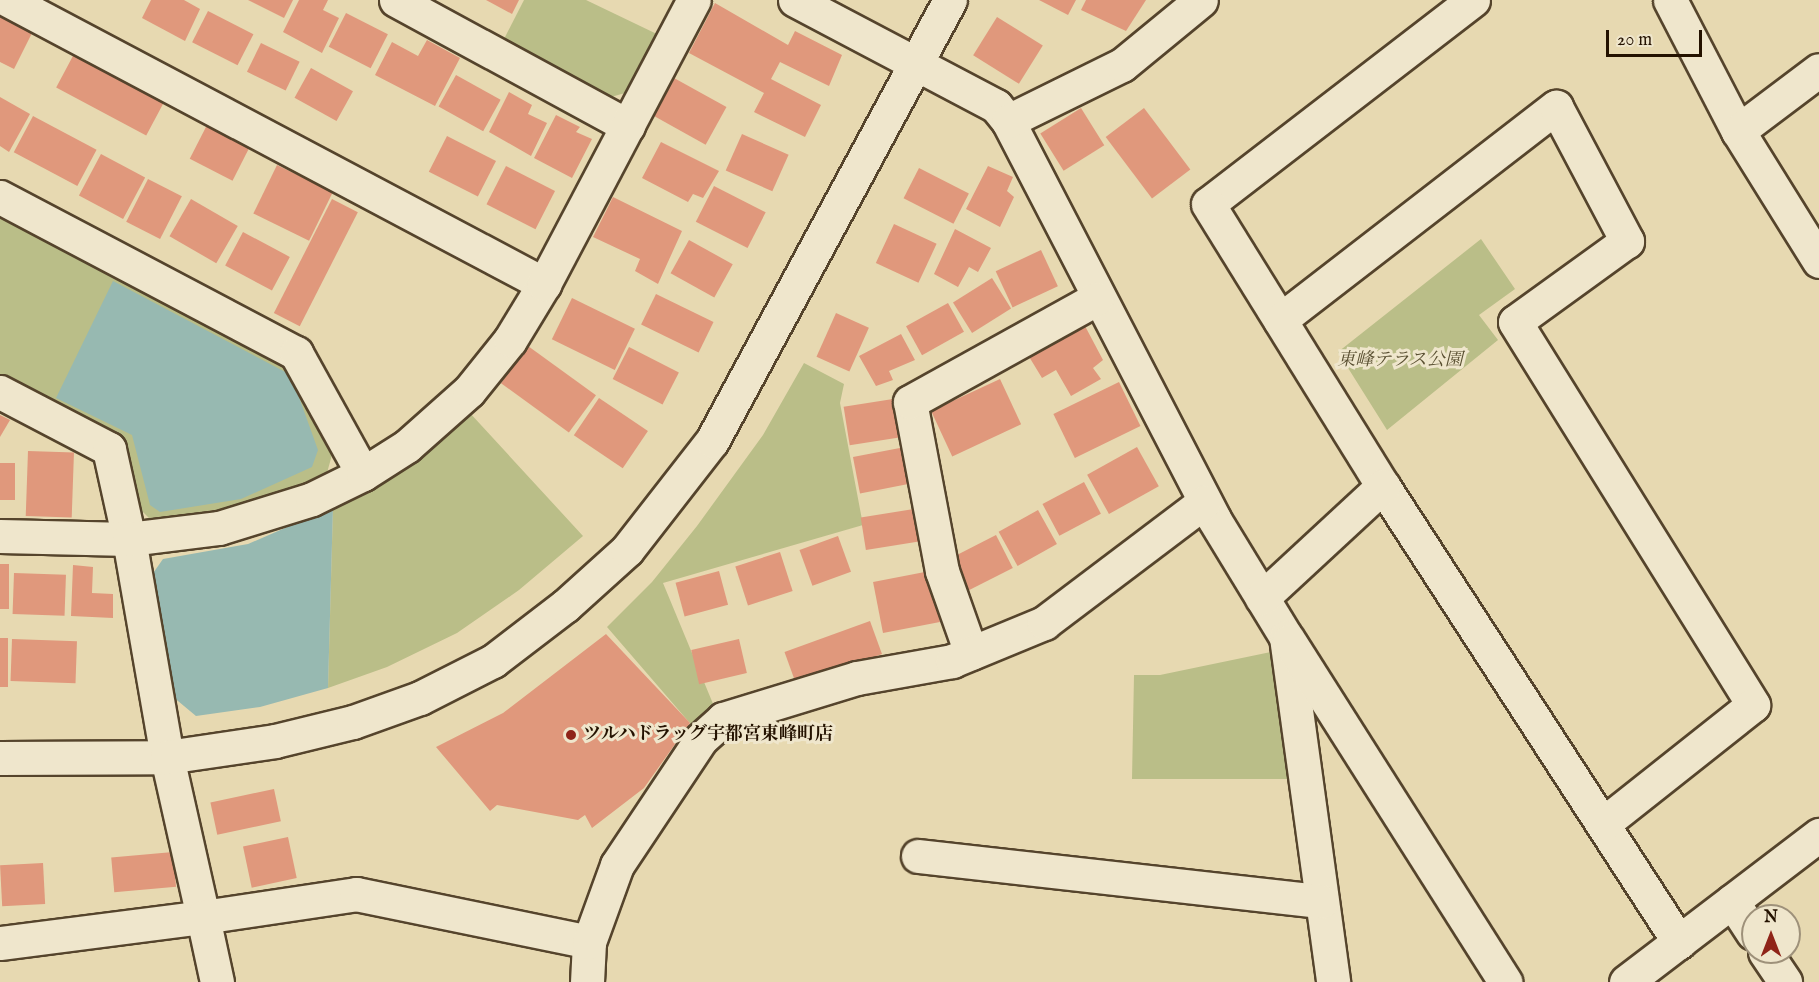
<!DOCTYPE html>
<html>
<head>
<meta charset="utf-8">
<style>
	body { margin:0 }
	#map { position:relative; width:1819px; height:982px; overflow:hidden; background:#e7d9b1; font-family:"IM FELL English","Noto Serif JP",serif }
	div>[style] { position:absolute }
	.green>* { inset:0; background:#babe88 }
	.water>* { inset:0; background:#97b9b1 }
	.building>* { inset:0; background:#e0987c; transform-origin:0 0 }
	.roads { filter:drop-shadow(2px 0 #55442c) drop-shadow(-2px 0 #55442c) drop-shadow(0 2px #55442c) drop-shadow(0 -2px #55442c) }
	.street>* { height:33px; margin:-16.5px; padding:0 16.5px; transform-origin:16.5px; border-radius:16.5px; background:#efe6cc }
	.secondary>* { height:33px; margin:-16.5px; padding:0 16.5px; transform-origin:16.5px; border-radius:16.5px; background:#efe6cc }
	.dots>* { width:16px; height:16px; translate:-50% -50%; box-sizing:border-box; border:3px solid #efe6cc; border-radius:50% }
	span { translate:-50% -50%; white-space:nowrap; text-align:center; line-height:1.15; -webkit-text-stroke:6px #efe6cc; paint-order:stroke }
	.park-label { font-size:18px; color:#584e30; font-style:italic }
	.poi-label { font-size:18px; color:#241200; font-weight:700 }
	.left { translate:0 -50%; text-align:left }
	.north { position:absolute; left:1741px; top:904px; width:60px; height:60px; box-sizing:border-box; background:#efe6cc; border:2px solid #9e917a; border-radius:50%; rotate:0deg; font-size:16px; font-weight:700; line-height:24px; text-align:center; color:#241200 }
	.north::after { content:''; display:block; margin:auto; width:21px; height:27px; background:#8f2418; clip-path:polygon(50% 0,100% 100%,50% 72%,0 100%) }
	.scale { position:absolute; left:1606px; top:30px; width:96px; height:27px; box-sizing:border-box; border:3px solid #241200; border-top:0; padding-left:8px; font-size:18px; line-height:21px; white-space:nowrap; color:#241200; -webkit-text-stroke:4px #efe6cc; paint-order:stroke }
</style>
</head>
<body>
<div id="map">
	<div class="green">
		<i style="clip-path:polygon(524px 0,586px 0,661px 36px,632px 91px,611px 97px,503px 41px)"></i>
		<i style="clip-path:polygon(0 212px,280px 366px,291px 375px,333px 451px,327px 473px,281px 494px,225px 509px,150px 519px,138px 507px,123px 441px,0 377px)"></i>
		<i style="clip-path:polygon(1481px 239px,1515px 289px,1479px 315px,1498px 340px,1387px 430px,1338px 352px)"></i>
		<i style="clip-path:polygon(804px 363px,844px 384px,840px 403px,863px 525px,663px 583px,716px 711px,695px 729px,607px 627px,652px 582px,697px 526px,763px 435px)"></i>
		<i style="clip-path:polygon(469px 412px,583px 536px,519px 590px,457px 633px,387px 667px,328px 688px,333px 507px,414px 458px)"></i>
		<i style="clip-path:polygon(1275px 651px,1293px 779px,1132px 779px,1134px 675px,1160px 675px)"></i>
	</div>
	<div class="water">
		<i style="clip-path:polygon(113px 281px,291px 375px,318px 450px,312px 467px,241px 499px,160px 512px,150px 505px,132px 435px,56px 398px)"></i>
		<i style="clip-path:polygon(333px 507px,328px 688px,260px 707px,196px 716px,172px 696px,151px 576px,163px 559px,248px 544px)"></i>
	</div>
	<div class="building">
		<i style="clip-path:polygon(151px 0,184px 0,200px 9px,185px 41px,142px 18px)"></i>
		<i style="clip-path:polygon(248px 0,293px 0,284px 18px)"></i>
		<i style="clip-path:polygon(299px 0,328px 0,323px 10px,339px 18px,322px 53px,283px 32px)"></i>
		<i style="clip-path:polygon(486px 0,519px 0,512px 14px)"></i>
		<i style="clip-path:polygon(1039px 0,1076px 0,1068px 15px)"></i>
		<i style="clip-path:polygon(1086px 0,1146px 0,1126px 31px,1081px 10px)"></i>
		<i style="clip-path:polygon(715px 3px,788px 45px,795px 31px,842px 55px,829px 86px,780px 62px,771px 79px,821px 105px,805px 137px,754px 112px,764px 93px,689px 53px)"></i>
		<i style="left:208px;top:11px;width:51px;height:35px;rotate:27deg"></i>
		<i style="left:346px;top:13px;width:47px;height:38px;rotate:27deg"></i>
		<i style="clip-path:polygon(0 16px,32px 33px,14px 69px,0 62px)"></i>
		<i style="left:997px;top:17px;width:54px;height:45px;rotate:32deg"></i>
		<i style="clip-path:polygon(427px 40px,460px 58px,435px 106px,375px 75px,392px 42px,418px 56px)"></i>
		<i style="left:261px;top:43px;width:43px;height:32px;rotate:26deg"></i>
		<i style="left:74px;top:54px;width:102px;height:38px;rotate:28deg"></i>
		<i style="left:311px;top:68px;width:48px;height:34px;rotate:29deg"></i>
		<i style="left:456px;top:75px;width:51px;height:36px;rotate:29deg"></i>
		<i style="left:674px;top:78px;width:60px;height:43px;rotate:29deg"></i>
		<i style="clip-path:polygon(509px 92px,532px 105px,528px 114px,547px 123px,531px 156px,489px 132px)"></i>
		<i style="clip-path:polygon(0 97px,30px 114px,9px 152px,0 146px)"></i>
		<i style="left:1081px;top:108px;width:44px;height:48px;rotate:58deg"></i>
		<i style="left:1144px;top:108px;width:77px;height:48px;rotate:53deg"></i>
		<i style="clip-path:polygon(556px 115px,580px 127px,576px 132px,592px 139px,572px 178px,534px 158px)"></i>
		<i style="left:33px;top:116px;width:72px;height:41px;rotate:28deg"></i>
		<i style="left:207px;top:125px;width:48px;height:38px;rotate:27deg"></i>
		<i style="left:742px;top:134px;width:51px;height:40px;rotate:24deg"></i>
		<i style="left:447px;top:136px;width:55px;height:40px;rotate:27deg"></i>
		<i style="clip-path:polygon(661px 142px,719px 171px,703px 198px,693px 194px,688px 202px,642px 178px)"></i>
		<i style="left:101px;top:154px;width:50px;height:47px;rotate:28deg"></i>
		<i style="left:277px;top:165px;width:62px;height:54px;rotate:26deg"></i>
		<i style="left:506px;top:166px;width:55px;height:43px;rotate:27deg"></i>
		<i style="clip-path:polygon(988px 166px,1013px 177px,1007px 191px,1014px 197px,1000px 227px,966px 209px)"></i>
		<i style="left:919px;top:168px;width:56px;height:34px;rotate:27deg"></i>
		<i style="left:148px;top:179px;width:38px;height:48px;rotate:27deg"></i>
		<i style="left:714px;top:186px;width:58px;height:40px;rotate:27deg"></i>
		<i style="clip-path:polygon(613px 197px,682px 231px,658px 284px,635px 271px,640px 259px,593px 237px)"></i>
		<i style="left:191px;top:199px;width:54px;height:43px;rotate:30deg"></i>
		<i style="left:332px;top:199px;width:29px;height:128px;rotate:27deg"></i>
		<i style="left:894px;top:224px;width:47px;height:43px;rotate:25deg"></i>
		<i style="clip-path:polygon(955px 229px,991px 248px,978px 272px,969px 267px,958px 287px,934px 274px)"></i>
		<i style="left:243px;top:232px;width:53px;height:38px;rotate:28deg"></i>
		<i style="left:689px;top:240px;width:50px;height:38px;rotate:29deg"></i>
		<i style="left:1041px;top:250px;width:40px;height:50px;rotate:65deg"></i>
		<i style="left:992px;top:278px;width:36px;height:46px;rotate:58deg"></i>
		<i style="left:656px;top:294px;width:64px;height:34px;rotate:26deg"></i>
		<i style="left:572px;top:298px;width:70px;height:46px;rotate:26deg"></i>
		<i style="left:948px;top:303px;width:33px;height:48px;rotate:61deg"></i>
		<i style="left:836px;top:313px;width:36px;height:48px;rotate:24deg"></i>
		<i style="clip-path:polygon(1085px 326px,1103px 360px,1093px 368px,1101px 379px,1071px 396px,1056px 370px,1042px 378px,1028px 355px)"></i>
		<i style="clip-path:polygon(901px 334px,915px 360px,889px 371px,893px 380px,876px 386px,859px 356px)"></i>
		<i style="left:528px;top:346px;width:84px;height:46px;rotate:36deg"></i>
		<i style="left:629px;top:347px;width:56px;height:36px;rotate:27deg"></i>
		<i style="left:1000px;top:379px;width:50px;height:76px;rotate:65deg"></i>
		<i style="left:1119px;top:382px;width:49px;height:73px;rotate:64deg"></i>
		<i style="left:599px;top:398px;width:59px;height:45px;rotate:34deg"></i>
		<i style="left:893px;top:399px;width:39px;height:50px;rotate:81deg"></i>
		<i style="clip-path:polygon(0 415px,10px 420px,0 437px)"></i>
		<i style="left:905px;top:447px;width:37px;height:53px;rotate:79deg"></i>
		<i style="left:1137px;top:447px;width:45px;height:57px;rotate:61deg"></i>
		<i style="left:28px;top:451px;width:46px;height:65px;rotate:2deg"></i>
		<i style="left:0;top:463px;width:15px;height:37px"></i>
		<i style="left:1084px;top:482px;width:36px;height:47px;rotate:62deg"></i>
		<i style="left:920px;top:508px;width:33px;height:60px;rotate:81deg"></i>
		<i style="left:1038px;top:510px;width:39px;height:45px;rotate:61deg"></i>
		<i style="left:996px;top:535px;width:37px;height:51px;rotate:63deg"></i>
		<i style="left:838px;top:536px;width:38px;height:41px;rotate:70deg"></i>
		<i style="left:780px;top:552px;width:41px;height:47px;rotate:72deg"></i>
		<i style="left:0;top:564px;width:9px;height:45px"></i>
		<i style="clip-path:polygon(73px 565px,93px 567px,92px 593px,113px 594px,113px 618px,71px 616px)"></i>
		<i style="left:719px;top:571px;width:35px;height:45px;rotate:75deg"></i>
		<i style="left:930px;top:571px;width:52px;height:58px;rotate:79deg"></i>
		<i style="left:14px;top:573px;width:52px;height:41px;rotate:2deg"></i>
		<i style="left:870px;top:621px;width:35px;height:91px;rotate:70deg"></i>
		<i style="clip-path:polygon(606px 634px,690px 723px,644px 788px,592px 828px,585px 815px,578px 820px,497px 805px,490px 811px,436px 747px,503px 713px)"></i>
		<i style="left:0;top:638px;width:8px;height:49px"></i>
		<i style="left:12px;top:639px;width:65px;height:42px;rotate:2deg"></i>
		<i style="left:739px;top:639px;width:35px;height:49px;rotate:77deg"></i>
		<i style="left:274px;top:789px;width:33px;height:65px;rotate:78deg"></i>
		<i style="left:288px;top:837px;width:42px;height:46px;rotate:78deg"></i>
		<i style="left:173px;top:852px;width:35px;height:62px;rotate:85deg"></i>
		<i style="left:43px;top:863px;width:41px;height:43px;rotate:87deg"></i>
	</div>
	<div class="roads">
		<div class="street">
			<i style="left:8px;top:0;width:607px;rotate:27.92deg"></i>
			<i style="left:396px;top:0;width:264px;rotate:28.5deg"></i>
			<i style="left:795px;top:0;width:227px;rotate:27.8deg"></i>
			<i style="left:996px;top:106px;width:19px;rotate:51deg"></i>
			<i style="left:1008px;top:121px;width:448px;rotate:62.6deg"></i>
			<i style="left:1214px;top:519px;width:138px;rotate:58.6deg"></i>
			<i style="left:1286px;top:637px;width:348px;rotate:82.2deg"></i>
			<i style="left:1473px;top:0;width:334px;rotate:142.4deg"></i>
			<i style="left:1208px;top:204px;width:332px;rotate:58.2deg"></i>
			<i style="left:1383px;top:486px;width:544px;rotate:57.01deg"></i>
			<i style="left:1670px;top:0;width:148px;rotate:62.6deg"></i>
			<i style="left:1738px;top:131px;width:153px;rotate:58.1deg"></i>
			<i style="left:1008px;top:121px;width:127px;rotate:-26.2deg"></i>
			<i style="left:1122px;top:65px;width:102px;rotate:-39.4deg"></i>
			<i style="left:1738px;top:131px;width:101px;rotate:-37deg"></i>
			<i style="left:0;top:197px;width:335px;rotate:27.8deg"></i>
			<i style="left:296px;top:353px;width:138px;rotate:61deg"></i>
			<i style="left:1280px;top:320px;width:349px;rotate:-37.7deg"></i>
			<i style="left:1556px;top:107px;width:152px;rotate:62.1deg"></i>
			<i style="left:1627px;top:241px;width:138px;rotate:144.1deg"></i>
			<i style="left:1515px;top:322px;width:451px;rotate:58.1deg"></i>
			<i style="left:1753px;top:705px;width:191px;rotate:141.6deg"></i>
			<i style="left:0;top:392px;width:123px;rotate:27.6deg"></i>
			<i style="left:109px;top:449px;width:92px;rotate:77.5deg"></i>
			<i style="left:129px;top:539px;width:221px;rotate:80.1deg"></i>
			<i style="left:167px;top:757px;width:164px;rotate:77.3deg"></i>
			<i style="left:203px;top:917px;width:205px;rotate:172.7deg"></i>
			<i style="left:0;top:536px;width:129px;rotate:1.3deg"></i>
			<i style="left:129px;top:539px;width:91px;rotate:-7deg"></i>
			<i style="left:219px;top:528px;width:97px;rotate:-17.3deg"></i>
			<i style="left:312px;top:499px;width:57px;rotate:-26.1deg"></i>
			<i style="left:363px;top:474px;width:52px;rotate:-32.5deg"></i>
			<i style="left:407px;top:446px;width:83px;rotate:-41.6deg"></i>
			<i style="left:469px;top:391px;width:65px;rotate:-51.2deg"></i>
			<i style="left:510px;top:340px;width:66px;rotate:-58.7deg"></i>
			<i style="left:544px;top:284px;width:321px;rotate:-62.2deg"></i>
			<i style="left:1262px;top:598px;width:165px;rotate:-42.8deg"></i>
			<i style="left:1289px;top:641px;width:404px;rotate:57.6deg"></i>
			<i style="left:971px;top:653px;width:87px;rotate:-109.5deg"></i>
			<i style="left:942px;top:571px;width:172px;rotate:-100.7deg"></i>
			<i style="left:910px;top:402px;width:213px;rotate:-29deg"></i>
			<i style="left:918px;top:856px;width:406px;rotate:6.4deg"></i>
			<i style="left:1732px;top:901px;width:38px;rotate:57deg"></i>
			<i style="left:1765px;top:952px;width:36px;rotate:56deg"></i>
			<i style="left:217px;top:982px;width:66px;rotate:-102.2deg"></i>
			<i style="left:203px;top:917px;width:155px;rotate:-8.5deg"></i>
			<i style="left:356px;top:894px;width:238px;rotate:11.6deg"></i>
			<i style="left:587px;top:982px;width:40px;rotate:-87.1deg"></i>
			<i style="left:589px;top:942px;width:82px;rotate:-70deg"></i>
			<i style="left:617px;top:865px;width:151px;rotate:-56.3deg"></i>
			<i style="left:701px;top:739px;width:30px;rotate:-42deg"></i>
			<i style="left:723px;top:719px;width:140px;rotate:-17deg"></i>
			<i style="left:857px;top:678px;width:97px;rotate:-10.1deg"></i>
			<i style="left:952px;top:661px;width:100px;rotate:-22.4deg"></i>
			<i style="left:1044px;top:623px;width:201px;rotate:-37.1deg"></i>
			<i style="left:1626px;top:982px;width:243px;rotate:-37.3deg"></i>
		</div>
		<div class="secondary">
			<i style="left:0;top:758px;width:167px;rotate:-0.3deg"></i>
			<i style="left:167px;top:757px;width:109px;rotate:-8.4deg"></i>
			<i style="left:275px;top:741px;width:80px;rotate:-13.7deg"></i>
			<i style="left:353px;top:722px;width:71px;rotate:-19.7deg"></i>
			<i style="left:420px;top:698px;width:82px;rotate:-26.9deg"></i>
			<i style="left:493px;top:661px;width:91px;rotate:-37.4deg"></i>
			<i style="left:565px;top:606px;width:84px;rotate:-42.1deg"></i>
			<i style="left:627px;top:550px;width:138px;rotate:-52.1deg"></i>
			<i style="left:712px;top:441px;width:501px;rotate:-61.65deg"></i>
		</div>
	</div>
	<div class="dots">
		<i style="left:571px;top:735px;background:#8f2418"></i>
	</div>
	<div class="park-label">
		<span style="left:1400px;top:361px">東峰テラス公園</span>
	</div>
	<div class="poi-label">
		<span class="left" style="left:583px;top:735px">ツルハドラッグ宇都宮東峰町店</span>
	</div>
	<div class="north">N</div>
	<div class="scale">20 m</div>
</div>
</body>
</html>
